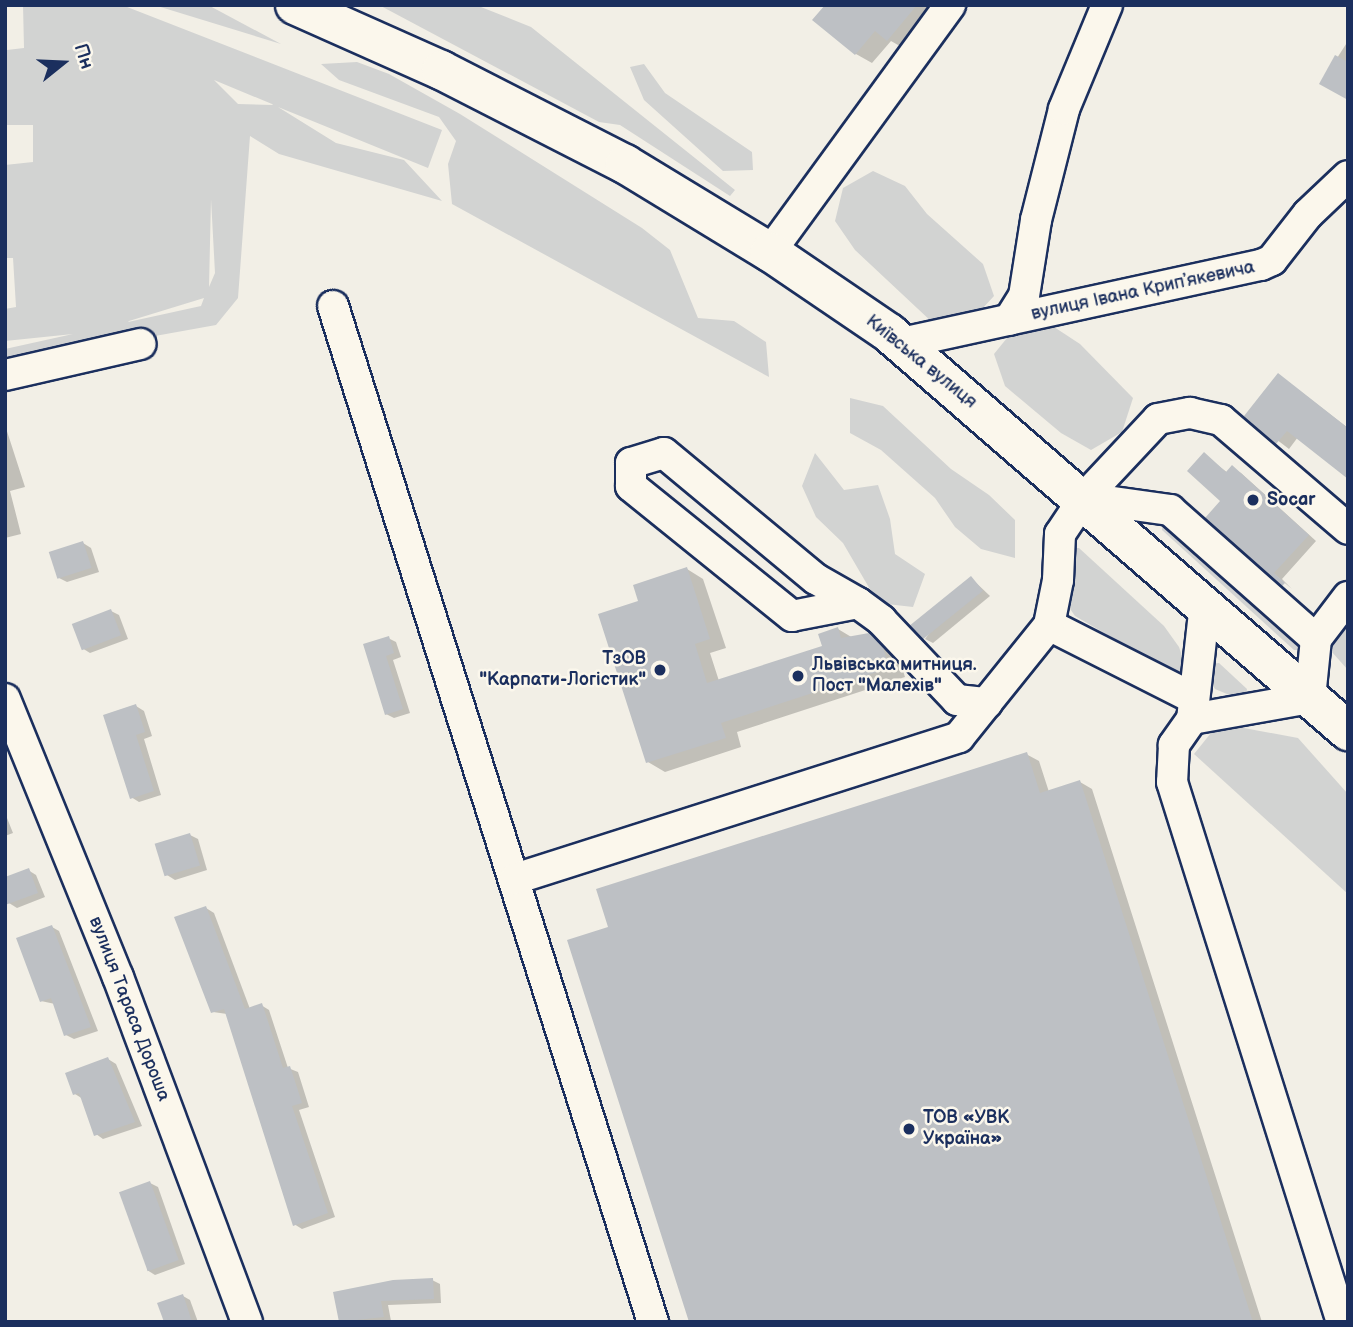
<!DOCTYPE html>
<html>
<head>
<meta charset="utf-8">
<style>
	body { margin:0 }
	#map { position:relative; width:1353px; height:1327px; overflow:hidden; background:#f2efe6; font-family:"Balsamiq Sans",sans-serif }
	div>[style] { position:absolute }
	.green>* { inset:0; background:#d2d3d2 }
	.shadow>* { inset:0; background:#0003 }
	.building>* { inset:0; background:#bdc0c4; transform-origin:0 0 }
	.roads { filter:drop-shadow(2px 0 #1b2f5e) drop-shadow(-2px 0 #1b2f5e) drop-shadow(0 2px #1b2f5e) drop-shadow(0 -2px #1b2f5e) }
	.minor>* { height:30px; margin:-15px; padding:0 15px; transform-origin:15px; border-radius:15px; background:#fbf7ec }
	.highway>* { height:38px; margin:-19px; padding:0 19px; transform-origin:19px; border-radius:19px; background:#fbf7ec }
	.dots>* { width:19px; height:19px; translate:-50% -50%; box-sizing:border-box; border:4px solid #fbf7ec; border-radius:50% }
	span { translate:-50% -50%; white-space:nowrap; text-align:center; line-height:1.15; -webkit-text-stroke:5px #fbf7ec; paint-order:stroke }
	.street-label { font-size:18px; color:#1b2f5e }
	.poi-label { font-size:18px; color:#1b2f5e; font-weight:700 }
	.left { translate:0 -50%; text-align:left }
	.right { translate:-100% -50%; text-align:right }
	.frame { position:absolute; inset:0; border:7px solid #1b2f5e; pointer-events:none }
	.north { position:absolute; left:28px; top:28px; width:70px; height:70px; -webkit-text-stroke:5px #fbf7ec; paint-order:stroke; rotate:72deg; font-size:19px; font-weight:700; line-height:28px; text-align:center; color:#1b2f5e }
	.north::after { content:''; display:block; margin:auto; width:24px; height:32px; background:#1b2f5e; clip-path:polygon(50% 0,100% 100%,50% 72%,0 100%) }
</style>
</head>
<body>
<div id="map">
	<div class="green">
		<i style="clip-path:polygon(evenodd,23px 5px,122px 5px,442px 130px,428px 168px,278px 107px,336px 143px,404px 160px,442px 201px,279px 154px,250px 136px,238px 298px,216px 325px,5px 363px,5px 349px,73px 334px,5px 341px,5px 309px,16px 307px,13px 258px,5px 258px,5px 165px,33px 162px,33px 125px,5px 125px,7px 50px,24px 48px,23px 5px,214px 80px,272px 104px,273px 105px,238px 104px,214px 80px,23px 5px,211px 199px,215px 273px,209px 287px,211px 199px,23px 5px,204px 298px,201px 306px,128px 322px,129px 321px,204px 298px)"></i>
		<i style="clip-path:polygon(154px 5px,208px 5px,281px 44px)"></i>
		<i style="clip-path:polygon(379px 5px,476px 5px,531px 27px,735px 190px,730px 196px,620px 125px,599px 122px)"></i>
		<i style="clip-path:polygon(357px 62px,389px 74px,460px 114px,642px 228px,670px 250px,698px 318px,734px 321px,766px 342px,769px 377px,452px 204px,448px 164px,456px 141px,439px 117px,339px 80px,321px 64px)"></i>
		<i style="clip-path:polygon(644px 64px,665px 93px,752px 152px,753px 170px,723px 171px,644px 100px,630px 67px)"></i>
		<i style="clip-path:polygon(873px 171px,905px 186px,927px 214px,983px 264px,994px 296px,970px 322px,933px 323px,855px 250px,835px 221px,843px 188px)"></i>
		<i style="clip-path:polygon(1051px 325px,1080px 344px,1133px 398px,1122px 432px,1091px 450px,1061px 433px,1005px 386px,994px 354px,1016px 327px)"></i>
		<i style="clip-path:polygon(850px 398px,883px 406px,951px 469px,989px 495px,1015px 520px,1015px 558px,981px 549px,955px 527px,935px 498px,881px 450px,850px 433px)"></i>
		<i style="clip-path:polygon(815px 453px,844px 490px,878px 485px,890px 519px,895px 554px,925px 574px,913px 607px,878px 603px,843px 543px,816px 517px,802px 486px)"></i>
		<i style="clip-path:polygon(1163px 523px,1302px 641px,1302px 650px,1294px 650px,1162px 530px)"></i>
		<i style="clip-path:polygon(1072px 548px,1079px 548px,1164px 626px,1179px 647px,1188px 673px,1185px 680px,1075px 616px,1066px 603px)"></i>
		<i style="clip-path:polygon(1341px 617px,1348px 617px,1348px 670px,1331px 651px)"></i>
		<i style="clip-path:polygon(1219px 663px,1247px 689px,1246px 695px,1239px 699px,1215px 689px,1209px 679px,1212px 664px)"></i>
		<i style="clip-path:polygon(1233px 726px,1298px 738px,1348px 794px,1348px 894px,1194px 754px,1211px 733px)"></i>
	</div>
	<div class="shadow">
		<i style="clip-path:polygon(827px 5px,941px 5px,905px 49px,891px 41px,872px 63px,856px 54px)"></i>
		<i style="clip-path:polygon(1348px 41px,1348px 98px,1321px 83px)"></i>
		<i style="clip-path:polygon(1279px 375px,1348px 428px,1348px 476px,1298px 437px,1289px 449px,1246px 416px)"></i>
		<i style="clip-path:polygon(5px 425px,25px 487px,10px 491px,21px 534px,5px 538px)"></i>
		<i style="clip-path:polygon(1204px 455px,1228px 473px,1232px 468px,1241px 473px,1316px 541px,1282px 579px,1292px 589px,1208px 518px,1222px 501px)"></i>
		<i style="clip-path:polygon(83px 543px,91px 548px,99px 572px,67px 582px,59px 578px)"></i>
		<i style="clip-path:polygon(687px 569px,703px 579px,726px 648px,710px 653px,719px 681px,824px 647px,838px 629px,853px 638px,869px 635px,886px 645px,899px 658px,905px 677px,737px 732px,741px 747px,665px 772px,648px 762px,640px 602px)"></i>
		<i style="clip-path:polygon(971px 578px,990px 596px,933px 643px,925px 639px)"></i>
		<i style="clip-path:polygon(111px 611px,119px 615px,128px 639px,90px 653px,82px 648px)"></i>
		<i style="clip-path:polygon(388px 638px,396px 642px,401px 657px,393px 660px,410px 713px,394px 718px,386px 714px,365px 645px)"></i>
		<i style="clip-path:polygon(136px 706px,144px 711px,152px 736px,144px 739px,161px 795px,139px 802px,131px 797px)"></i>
		<i style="clip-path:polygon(1026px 754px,1039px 761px,1049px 792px,1080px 782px,1092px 789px,1262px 1322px,691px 1322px,610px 928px)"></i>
		<i style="clip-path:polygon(5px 813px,13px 833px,5px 836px)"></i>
		<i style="clip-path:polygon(190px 835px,198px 839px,207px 870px,175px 880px,167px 875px)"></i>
		<i style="clip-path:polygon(28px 870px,36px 875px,45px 897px,17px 908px,9px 903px)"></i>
		<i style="clip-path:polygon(206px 908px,214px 913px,250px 1009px,261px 1005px,269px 1010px,288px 1068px,298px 1072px,309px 1107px,299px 1110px,335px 1217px,302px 1229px,294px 1224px,227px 1014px,213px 1012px)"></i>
		<i style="clip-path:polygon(52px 927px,59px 931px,98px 1031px,74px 1039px,66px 1035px,55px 1004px,41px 1001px)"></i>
		<i style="clip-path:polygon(108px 1059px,116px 1064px,142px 1126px,103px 1139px,96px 1134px,83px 1099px,75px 1094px)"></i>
		<i style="clip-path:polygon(150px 1183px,158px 1187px,185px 1264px,155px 1275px,147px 1270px)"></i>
		<i style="clip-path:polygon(432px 1280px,440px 1284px,441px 1303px,388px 1305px,391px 1321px,386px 1322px,341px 1322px,335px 1293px)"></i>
		<i style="clip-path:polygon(183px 1296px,190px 1300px,198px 1322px,165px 1322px)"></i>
	</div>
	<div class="building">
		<i style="clip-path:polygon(825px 5px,917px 5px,887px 41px,875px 31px,855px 55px,812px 20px)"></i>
		<i style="clip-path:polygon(1335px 55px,1348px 62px,1348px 100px,1319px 84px)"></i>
		<i style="clip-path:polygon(1278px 373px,1348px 428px,1348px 479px,1287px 431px,1276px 444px,1244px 416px)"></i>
		<i style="clip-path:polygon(1204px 452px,1226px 472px,1232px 465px,1309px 535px,1274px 573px,1285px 583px,1282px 586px,1205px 518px,1220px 501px,1187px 471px)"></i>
		<i style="left:83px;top:541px;width:28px;height:36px;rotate:72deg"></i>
		<i style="clip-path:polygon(687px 567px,710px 639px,695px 644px,707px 683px,822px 646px,818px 634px,838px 627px,841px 638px,869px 633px,883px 647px,889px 668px,721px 723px,726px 738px,646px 763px,598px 614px,638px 601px,633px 585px)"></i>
		<i style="left:971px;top:576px;width:19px;height:78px;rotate:51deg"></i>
		<i style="left:111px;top:609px;width:28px;height:42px;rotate:69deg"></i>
		<i style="clip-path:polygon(389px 636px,394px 653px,386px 656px,403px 709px,385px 715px,363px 644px)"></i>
		<i style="clip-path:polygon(136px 704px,145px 732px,136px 735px,154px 791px,130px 799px,103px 715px)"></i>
		<i style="clip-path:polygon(1027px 752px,1040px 793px,1080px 780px,1253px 1322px,689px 1322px,567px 940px,608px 927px,596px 889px)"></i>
		<i style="left:190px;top:833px;width:34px;height:37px;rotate:73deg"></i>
		<i style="clip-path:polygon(29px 868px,38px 893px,5px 905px,5px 877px)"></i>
		<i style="clip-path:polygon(206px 906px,245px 1009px,262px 1003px,283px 1068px,290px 1066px,302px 1103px,292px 1106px,328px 1213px,293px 1226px,224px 1009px,211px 1013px,174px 917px)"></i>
		<i style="clip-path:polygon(52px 925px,91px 1027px,64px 1036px,51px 998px,40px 1002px,16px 938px)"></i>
		<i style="clip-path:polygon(108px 1057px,135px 1122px,94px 1136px,79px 1093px,73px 1095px,65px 1073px)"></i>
		<i style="left:150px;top:1181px;width:84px;height:33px;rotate:70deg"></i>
		<i style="clip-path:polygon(433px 1278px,434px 1299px,381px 1301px,384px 1317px,339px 1322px,333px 1292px,393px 1280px)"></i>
		<i style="clip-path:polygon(183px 1294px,192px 1322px,164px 1322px,157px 1303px)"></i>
	</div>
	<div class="roads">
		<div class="minor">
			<i style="left:770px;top:252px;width:306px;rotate:-53.9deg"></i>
			<i style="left:333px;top:306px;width:1065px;rotate:72.52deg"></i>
			<i style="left:1009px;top:320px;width:28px;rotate:-58deg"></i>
			<i style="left:1024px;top:296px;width:77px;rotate:-81deg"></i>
			<i style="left:1036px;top:220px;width:114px;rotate:-75.8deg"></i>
			<i style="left:1064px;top:109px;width:113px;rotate:-67.5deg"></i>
			<i style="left:902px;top:343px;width:367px;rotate:-12.3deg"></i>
			<i style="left:1261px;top:265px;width:12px;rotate:-24deg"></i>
			<i style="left:1272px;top:260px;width:58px;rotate:-52deg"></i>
			<i style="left:1308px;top:214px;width:55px;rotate:-43.5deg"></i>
			<i style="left:5px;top:375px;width:139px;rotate:-12.9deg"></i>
			<i style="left:1084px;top:498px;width:87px;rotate:7.9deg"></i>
			<i style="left:1170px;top:510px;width:195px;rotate:41.5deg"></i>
			<i style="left:1316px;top:639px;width:59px;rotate:95.8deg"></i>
			<i style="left:1310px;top:698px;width:120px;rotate:169.9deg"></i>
			<i style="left:858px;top:603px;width:67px;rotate:168.9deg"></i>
			<i style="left:792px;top:616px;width:207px;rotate:-141.1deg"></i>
			<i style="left:631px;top:486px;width:23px;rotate:-90deg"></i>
			<i style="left:631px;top:463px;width:34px;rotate:-17deg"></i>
			<i style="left:664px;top:453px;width:197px;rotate:39.7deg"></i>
			<i style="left:816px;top:579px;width:48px;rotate:29.7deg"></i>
			<i style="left:858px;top:603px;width:29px;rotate:36deg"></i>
			<i style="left:881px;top:620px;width:110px;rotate:46.5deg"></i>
			<i style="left:957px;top:700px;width:30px;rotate:6deg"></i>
			<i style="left:1205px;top:604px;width:116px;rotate:96.4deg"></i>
			<i style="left:1192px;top:719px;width:32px;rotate:125deg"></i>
			<i style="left:1174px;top:745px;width:37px;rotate:93deg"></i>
			<i style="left:1172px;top:782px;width:566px;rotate:72.53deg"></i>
			<i style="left:1049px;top:625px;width:159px;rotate:26.9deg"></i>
			<i style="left:1316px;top:639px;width:53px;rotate:-52.7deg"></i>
			<i style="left:5px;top:699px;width:300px;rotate:67.9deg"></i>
			<i style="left:118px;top:977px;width:368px;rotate:69.5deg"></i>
			<i style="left:515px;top:879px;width:466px;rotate:-17.7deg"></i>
			<i style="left:959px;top:737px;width:144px;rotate:-51.2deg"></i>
			<i style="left:1049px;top:625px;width:46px;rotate:-78.7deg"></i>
			<i style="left:1058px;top:580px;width:46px;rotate:-87.5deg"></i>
			<i style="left:1060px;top:534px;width:43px;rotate:-56.3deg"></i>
			<i style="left:1084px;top:498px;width:108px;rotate:-46.9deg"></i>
			<i style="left:1158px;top:419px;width:33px;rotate:-11deg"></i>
			<i style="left:1190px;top:413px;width:32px;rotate:13deg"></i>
			<i style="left:1221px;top:420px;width:167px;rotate:40.6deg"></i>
		</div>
		<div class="highway">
			<i style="left:295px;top:5px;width:160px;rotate:24deg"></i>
			<i style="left:441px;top:70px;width:207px;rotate:27.1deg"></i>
			<i style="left:625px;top:164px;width:170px;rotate:31.3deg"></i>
			<i style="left:770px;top:252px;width:144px;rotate:34.2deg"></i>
			<i style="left:889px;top:333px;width:608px;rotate:40.93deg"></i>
		</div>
	</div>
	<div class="dots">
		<i style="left:1253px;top:500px;background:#1b2f5e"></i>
		<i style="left:660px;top:670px;background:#1b2f5e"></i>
		<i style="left:798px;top:676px;background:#1b2f5e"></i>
		<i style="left:909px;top:1129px;background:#1b2f5e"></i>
	</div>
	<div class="street-label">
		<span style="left:1143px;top:291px;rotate:-12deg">вулиця Івана Крипʼякевича</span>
		<span style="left:921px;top:362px;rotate:39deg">Київська вулиця</span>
		<span style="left:129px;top:1009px;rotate:69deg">вулиця Тараса Дороша</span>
	</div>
	<div class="poi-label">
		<span class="left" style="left:1267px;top:500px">Socar</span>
		<span class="right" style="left:646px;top:670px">ТзОВ<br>"Карпати-Логістик"</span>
		<span class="left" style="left:812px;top:676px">Львівська митниця.<br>Пост "Малехів"</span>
		<span class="left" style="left:923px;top:1129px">ТОВ «УВК<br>Україна»</span>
	</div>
	<div class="frame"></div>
	<div class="north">Пн</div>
</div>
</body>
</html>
